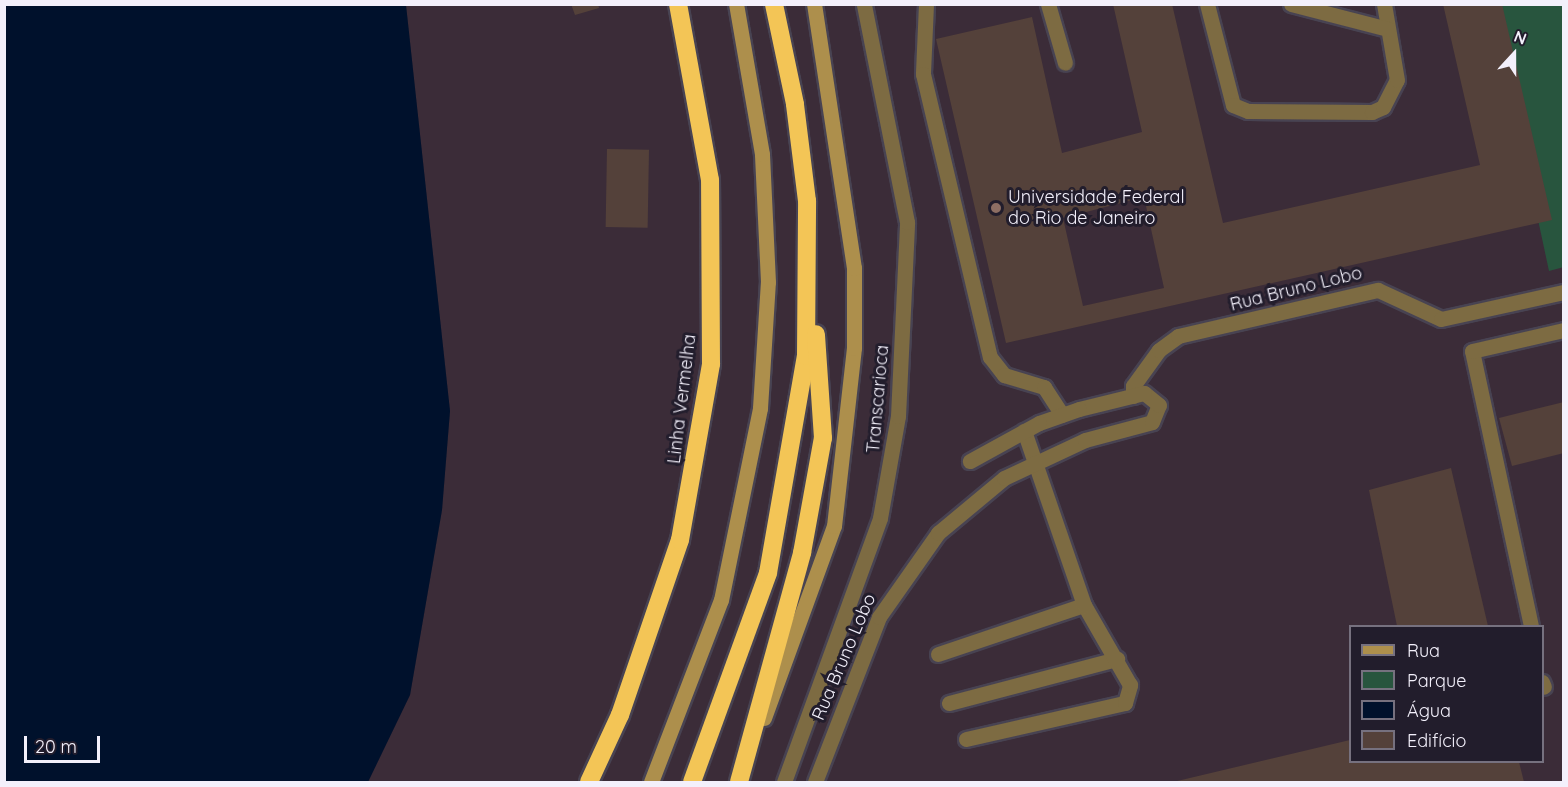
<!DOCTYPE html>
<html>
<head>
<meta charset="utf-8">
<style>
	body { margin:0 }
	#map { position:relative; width:1568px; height:787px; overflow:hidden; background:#2c2736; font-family:Quicksand,sans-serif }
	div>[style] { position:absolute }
	.education>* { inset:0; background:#3b2c38 }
	.green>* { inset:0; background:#28553e }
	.water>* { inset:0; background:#00112c }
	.building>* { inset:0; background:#54413a; transform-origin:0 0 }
	.roads { filter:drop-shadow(2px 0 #484352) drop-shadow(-2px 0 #484352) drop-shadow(0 2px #484352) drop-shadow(0 -2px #484352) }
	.lane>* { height:15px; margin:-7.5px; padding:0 7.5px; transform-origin:7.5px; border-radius:7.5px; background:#7d6b42 }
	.secondary>* { height:15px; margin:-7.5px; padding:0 7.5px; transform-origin:7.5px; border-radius:7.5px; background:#ad8f4c }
	.highway>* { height:18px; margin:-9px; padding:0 9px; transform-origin:9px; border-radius:9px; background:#f3c556 }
	.dots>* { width:16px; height:16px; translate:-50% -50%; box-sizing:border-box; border:3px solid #221d2c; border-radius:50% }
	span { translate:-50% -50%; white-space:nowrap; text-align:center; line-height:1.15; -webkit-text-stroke:6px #221d2c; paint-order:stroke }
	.poi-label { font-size:18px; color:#f3f0fb }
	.left { translate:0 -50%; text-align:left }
	.street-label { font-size:18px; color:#f3f0fb }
	.frame { position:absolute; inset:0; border:6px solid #f3f0fb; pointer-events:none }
	.legend { position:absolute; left:1349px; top:625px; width:195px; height:138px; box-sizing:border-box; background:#221d2c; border:2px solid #76717f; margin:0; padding:8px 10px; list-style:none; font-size:18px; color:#f3f0fb }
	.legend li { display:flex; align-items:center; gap:12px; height:30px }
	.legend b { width:30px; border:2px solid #76717f }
	.north { position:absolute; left:1484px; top:24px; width:60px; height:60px; -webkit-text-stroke:4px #221d2c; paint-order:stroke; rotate:21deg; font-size:16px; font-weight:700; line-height:24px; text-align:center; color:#f3f0fb }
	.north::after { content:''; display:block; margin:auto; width:21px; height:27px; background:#f3f0fb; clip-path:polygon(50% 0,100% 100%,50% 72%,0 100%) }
	.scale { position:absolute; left:24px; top:736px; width:76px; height:27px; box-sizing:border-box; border:3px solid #f3f0fb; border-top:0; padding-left:8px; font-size:18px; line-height:21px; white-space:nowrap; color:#f3f0fb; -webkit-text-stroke:4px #221d2c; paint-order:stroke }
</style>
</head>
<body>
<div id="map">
	<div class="education">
		<i style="clip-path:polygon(evenodd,406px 5px,1563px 5px,1563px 782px,368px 782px,410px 695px,442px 510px,450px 411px,406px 5px,1350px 626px,1542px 626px,1542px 762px,1350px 762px,1350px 626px)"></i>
	</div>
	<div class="green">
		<i style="clip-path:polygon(1492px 5px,1562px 5px,1564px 267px,1549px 271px)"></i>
	</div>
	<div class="water">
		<i style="clip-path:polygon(5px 4px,406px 5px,450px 411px,442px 510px,410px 695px,368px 782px,5px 782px)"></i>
	</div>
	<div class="building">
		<i style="clip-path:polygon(571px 4px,598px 4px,599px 8px,575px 15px)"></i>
		<i style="clip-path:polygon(evenodd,1113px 4px,1172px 4px,1223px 223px,1480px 165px,1443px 4px,1502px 4px,1552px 220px,1006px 343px,936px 39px,1032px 17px,1062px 153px,1142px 132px,1113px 4px,1144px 197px,1164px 288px,1083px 306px,1063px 218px,1144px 197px)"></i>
		<i style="left:607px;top:149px;width:42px;height:78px;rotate:1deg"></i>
		<i style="clip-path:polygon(1564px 402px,1564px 453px,1512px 466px,1499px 418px)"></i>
		<i style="clip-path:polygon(1451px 468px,1488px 626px,1397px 626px,1369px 490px)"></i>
		<i style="clip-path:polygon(1350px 740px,1350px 762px,1519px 762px,1524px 782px,1173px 782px)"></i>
	</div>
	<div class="roads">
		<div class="lane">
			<i style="left:926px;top:4px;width:70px;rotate:92.5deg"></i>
			<i style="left:923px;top:74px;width:291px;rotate:76.7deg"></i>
			<i style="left:990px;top:357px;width:23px;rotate:52deg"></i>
			<i style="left:1004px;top:375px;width:42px;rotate:16.7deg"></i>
			<i style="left:1044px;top:387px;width:33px;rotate:57deg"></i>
			<i style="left:1048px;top:4px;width:61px;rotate:73.9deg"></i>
			<i style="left:1207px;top:4px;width:104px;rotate:75.6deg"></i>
			<i style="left:1233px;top:105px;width:16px;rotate:22deg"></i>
			<i style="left:1248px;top:111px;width:124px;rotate:0.5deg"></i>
			<i style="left:1372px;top:112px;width:12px;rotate:-24deg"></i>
			<i style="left:1383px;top:107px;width:30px;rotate:-63deg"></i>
			<i style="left:1397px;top:80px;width:77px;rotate:-99.7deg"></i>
			<i style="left:1291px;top:4px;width:100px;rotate:14.5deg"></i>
			<i style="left:1133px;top:396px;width:10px;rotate:-90deg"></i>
			<i style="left:1133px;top:386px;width:44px;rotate:-54.2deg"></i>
			<i style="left:1159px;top:350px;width:24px;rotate:-36deg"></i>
			<i style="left:1178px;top:336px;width:205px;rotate:-13deg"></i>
			<i style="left:1378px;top:290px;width:69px;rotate:24.7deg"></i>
			<i style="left:1441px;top:319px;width:126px;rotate:-12.4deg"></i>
			<i style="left:1531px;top:626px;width:281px;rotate:-102.1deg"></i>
			<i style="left:1472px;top:351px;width:94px;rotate:-12.9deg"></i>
			<i style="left:938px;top:654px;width:154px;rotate:-18.6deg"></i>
			<i style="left:1542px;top:682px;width:5px;rotate:68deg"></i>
			<i style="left:949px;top:703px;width:174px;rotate:-14.7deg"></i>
			<i style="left:966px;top:739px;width:163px;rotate:-12.8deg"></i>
			<i style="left:1125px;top:703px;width:19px;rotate:-74deg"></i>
			<i style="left:1130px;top:685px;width:92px;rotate:-119.9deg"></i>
			<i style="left:1084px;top:605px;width:184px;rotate:-109deg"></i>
			<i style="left:784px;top:782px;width:281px;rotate:-70deg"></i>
			<i style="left:880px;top:518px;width:104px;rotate:-80deg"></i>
			<i style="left:898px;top:416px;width:194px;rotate:-87.3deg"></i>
			<i style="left:907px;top:222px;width:222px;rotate:-101.2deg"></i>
			<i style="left:815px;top:782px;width:177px;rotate:-68.8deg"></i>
			<i style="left:879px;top:617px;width:103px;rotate:-54.9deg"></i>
			<i style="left:938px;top:533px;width:86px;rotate:-39.8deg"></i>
			<i style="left:1004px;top:478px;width:89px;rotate:-25.1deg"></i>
			<i style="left:1085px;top:440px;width:69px;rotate:-15deg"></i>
			<i style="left:1152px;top:422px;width:18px;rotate:-68deg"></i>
			<i style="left:1159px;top:405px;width:19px;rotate:-141deg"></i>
			<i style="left:1144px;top:393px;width:67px;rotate:166.2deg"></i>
			<i style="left:1079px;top:409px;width:42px;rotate:160.7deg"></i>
			<i style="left:1039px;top:423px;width:79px;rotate:151.2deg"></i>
		</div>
		<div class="secondary">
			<i style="left:764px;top:718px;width:204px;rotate:-70deg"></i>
			<i style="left:834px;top:526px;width:179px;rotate:-83.6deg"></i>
			<i style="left:854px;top:348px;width:80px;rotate:-90deg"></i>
			<i style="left:854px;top:268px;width:267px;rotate:-98.6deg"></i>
			<i style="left:651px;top:782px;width:195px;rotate:-69deg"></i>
			<i style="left:721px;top:600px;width:196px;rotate:-78.5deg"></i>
			<i style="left:760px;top:408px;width:126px;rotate:-86.4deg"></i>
			<i style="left:768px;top:282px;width:128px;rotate:-92.7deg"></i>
			<i style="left:762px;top:154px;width:152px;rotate:-99.8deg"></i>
		</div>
		<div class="highway">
			<i style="left:589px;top:782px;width:74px;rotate:-65.2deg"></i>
			<i style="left:620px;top:715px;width:185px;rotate:-71.1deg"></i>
			<i style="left:680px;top:540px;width:179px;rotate:-80deg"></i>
			<i style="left:711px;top:364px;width:184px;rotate:-90.3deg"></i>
			<i style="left:710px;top:180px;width:179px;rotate:-100.3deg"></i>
			<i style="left:692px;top:782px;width:222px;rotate:-70deg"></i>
			<i style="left:768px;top:573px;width:220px;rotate:-80.1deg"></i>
			<i style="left:806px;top:356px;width:155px;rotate:-89.6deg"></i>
			<i style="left:807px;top:201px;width:98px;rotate:-97.1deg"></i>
			<i style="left:795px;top:104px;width:102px;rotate:-101.9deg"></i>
			<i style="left:739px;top:782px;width:238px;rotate:-74.6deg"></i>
			<i style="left:802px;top:553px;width:117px;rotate:-79.7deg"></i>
			<i style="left:823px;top:438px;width:104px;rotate:-93.9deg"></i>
		</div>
	</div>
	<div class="dots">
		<i style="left:996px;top:208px;background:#8d6e63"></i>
	</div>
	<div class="poi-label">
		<span class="left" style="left:1008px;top:208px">Universidade Federal<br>do Rio de Janeiro</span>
	</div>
	<div class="street-label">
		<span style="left:1296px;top:289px;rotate:-14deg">Rua Bruno Lobo</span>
		<span style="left:682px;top:399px;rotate:-83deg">Linha Vermelha</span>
		<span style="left:878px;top:399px;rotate:-85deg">Transcarioca</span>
		<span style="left:844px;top:657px;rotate:-67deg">Rua Bruno Lobo</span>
	</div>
	<div class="frame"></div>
	<ul class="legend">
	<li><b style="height:8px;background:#ad8f4c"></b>Rua</li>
	<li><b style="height:16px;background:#28553e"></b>Parque</li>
	<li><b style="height:16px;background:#00112c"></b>Água</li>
	<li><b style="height:16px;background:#54413a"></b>Edifício</li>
	</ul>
	<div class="north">N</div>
	<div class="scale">20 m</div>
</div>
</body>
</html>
